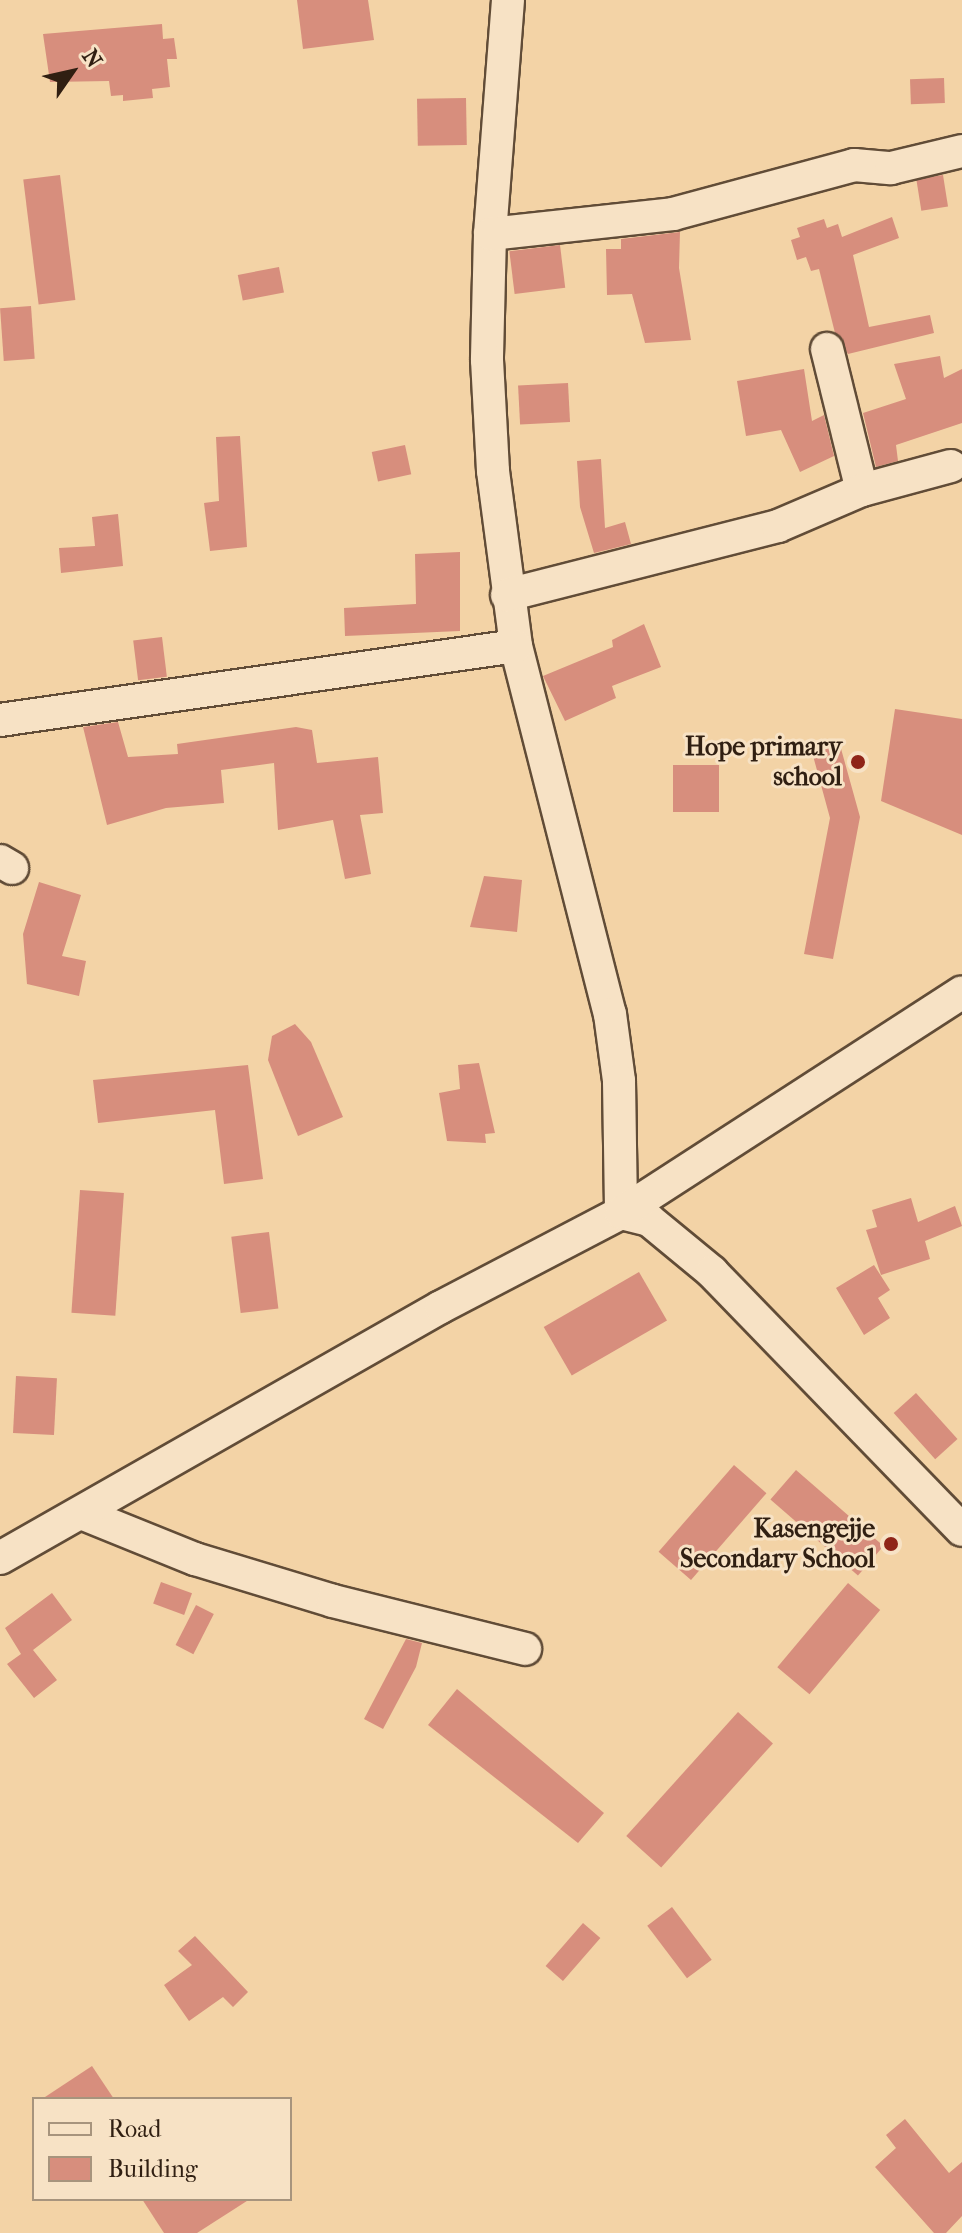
<!DOCTYPE html>
<html>
<head>
<meta charset="utf-8">
<style>
	body { margin:0 }
	#map { position:relative; width:962px; height:2233px; overflow:hidden; background:#f3d3a6; font-family:"IM FELL French Canon",serif }
	div>[style] { position:absolute }
	.building>* { inset:0; background:#d78e7d; transform-origin:0 0 }
	.roads { filter:drop-shadow(2px 0 #614c37) drop-shadow(-2px 0 #614c37) drop-shadow(0 2px #614c37) drop-shadow(0 -2px #614c37) }
	.minor>* { height:32px; margin:-16px; padding:0 16px; transform-origin:16px; border-radius:16px; background:#f7e2c5 }
	.dots>* { width:22px; height:22px; translate:-50% -50%; box-sizing:border-box; border:4px solid #f7e2c5; border-radius:50% }
	span { translate:-50% -50%; white-space:nowrap; text-align:center; line-height:1.15; -webkit-text-stroke:6px #f7e2c5; paint-order:stroke }
	.poi-label { font-size:26px; color:#301f12; font-weight:700 }
	.right { translate:-100% -50%; text-align:right }
	.legend { position:absolute; left:32px; top:2097px; width:260px; height:104px; box-sizing:border-box; background:#f7e2c5; border:2px solid #a7947d; margin:0; padding:10px 14px; list-style:none; font-size:24px; color:#301f12 }
	.legend li { display:flex; align-items:center; gap:16px; height:40px }
	.legend b { width:40px; border:2px solid #a7947d }
	.north { position:absolute; left:32px; top:32px; width:80px; height:80px; -webkit-text-stroke:6px #f7e2c5; paint-order:stroke; rotate:56deg; font-size:22px; font-weight:700; line-height:32px; text-align:center; color:#301f12 }
	.north::after { content:''; display:block; margin:auto; width:28px; height:36px; background:#301f12; clip-path:polygon(50% 0,100% 100%,50% 72%,0 100%) }
</style>
</head>
<body>
<div id="map">
	<div class="building">
		<i style="clip-path:polygon(297px 0,368px 0,374px 40px,303px 49px)"></i>
		<i style="clip-path:polygon(162px 24px,163px 39px,174px 38px,177px 59px,167px 59px,170px 87px,152px 89px,153px 98px,123px 101px,123px 95px,111px 96px,109px 81px,50px 82px,43px 34px)"></i>
		<i style="left:944px;top:78px;width:25px;height:34px;rotate:88deg"></i>
		<i style="left:466px;top:98px;width:47px;height:49px;rotate:89deg"></i>
		<i style="left:60px;top:175px;width:126px;height:37px;rotate:83deg"></i>
		<i style="left:943px;top:175px;width:32px;height:27px;rotate:81deg"></i>
		<i style="clip-path:polygon(892px 217px,899px 238px,853px 255px,869px 327px,930px 315px,934px 333px,848px 354px,835px 333px,819px 269px,811px 271px,806px 257px,797px 260px,791px 240px,800px 237px,797px 228px,824px 219px,827px 228px,838px 224px,842px 237px)"></i>
		<i style="clip-path:polygon(680px 232px,679px 268px,691px 340px,645px 343px,632px 294px,607px 295px,606px 249px,621px 249px,621px 239px)"></i>
		<i style="left:560px;top:245px;width:43px;height:51px;rotate:83deg"></i>
		<i style="left:279px;top:267px;width:26px;height:42px;rotate:79deg"></i>
		<i style="left:31px;top:306px;width:53px;height:31px;rotate:86deg"></i>
		<i style="clip-path:polygon(940px 356px,944px 378px,962px 369px,962px 423px,896px 445px,898px 461px,876px 467px,863px 413px,906px 399px,894px 364px)"></i>
		<i style="clip-path:polygon(804px 369px,812px 421px,824px 415px,834px 456px,800px 472px,781px 430px,746px 436px,737px 381px)"></i>
		<i style="left:568px;top:383px;width:39px;height:50px;rotate:87deg"></i>
		<i style="clip-path:polygon(240px 436px,247px 547px,210px 551px,204px 503px,219px 501px,216px 437px)"></i>
		<i style="left:405px;top:445px;width:30px;height:34px;rotate:78deg"></i>
		<i style="clip-path:polygon(601px 459px,605px 528px,625px 522px,631px 544px,594px 553px,580px 507px,577px 461px)"></i>
		<i style="clip-path:polygon(118px 514px,123px 566px,61px 573px,59px 548px,95px 546px,92px 517px)"></i>
		<i style="clip-path:polygon(460px 552px,460px 631px,345px 636px,344px 608px,416px 604px,415px 554px)"></i>
		<i style="clip-path:polygon(644px 624px,661px 667px,612px 686px,616px 698px,565px 721px,543px 676px,613px 647px,612px 640px)"></i>
		<i style="left:162px;top:637px;width:40px;height:29px;rotate:83deg"></i>
		<i style="clip-path:polygon(895px 709px,962px 719px,962px 835px,881px 801px)"></i>
		<i style="clip-path:polygon(118px 722px,128px 757px,178px 754px,177px 744px,296px 727px,312px 730px,317px 763px,378px 757px,383px 813px,360px 815px,371px 874px,345px 879px,333px 820px,278px 830px,274px 763px,221px 770px,224px 803px,166px 808px,107px 825px,83px 727px)"></i>
		<i style="clip-path:polygon(840px 745px,860px 817px,833px 959px,804px 954px,830px 818px,812px 752px)"></i>
		<i style="left:673px;top:765px;width:46px;height:47px"></i>
		<i style="clip-path:polygon(484px 876px,522px 880px,517px 932px,470px 927px)"></i>
		<i style="clip-path:polygon(39px 882px,81px 895px,62px 956px,86px 961px,79px 996px,27px 984px,23px 934px)"></i>
		<i style="clip-path:polygon(295px 1024px,311px 1042px,343px 1117px,298px 1136px,268px 1060px,272px 1036px)"></i>
		<i style="clip-path:polygon(479px 1063px,495px 1133px,485px 1134px,486px 1143px,447px 1141px,439px 1093px,460px 1089px,458px 1065px)"></i>
		<i style="clip-path:polygon(248px 1065px,263px 1179px,224px 1184px,215px 1110px,98px 1123px,93px 1080px)"></i>
		<i style="left:80px;top:1190px;width:44px;height:123px;rotate:4deg"></i>
		<i style="clip-path:polygon(911px 1198px,918px 1222px,955px 1206px,962px 1226px,925px 1241px,930px 1259px,881px 1275px,866px 1230px,877px 1227px,872px 1210px)"></i>
		<i style="left:269px;top:1232px;width:77px;height:38px;rotate:83deg"></i>
		<i style="clip-path:polygon(874px 1265px,890px 1290px,878px 1298px,890px 1318px,864px 1335px,836px 1288px)"></i>
		<i style="left:639px;top:1272px;width:56px;height:110px;rotate:60deg"></i>
		<i style="left:16px;top:1376px;width:41px;height:57px;rotate:3deg"></i>
		<i style="left:916px;top:1393px;width:62px;height:30px;rotate:48deg"></i>
		<i style="left:734px;top:1465px;width:43px;height:115px;rotate:41deg"></i>
		<i style="left:796px;top:1470px;width:116px;height:39px;rotate:41deg"></i>
		<i style="left:161px;top:1582px;width:33px;height:23px;rotate:20deg"></i>
		<i style="left:848px;top:1583px;width:42px;height:110px;rotate:40deg"></i>
		<i style="clip-path:polygon(52px 1593px,72px 1620px,33px 1650px,57px 1680px,34px 1698px,7px 1664px,21px 1654px,5px 1628px)"></i>
		<i style="left:196px;top:1605px;width:20px;height:45px;rotate:27deg"></i>
		<i style="clip-path:polygon(406px 1639px,422px 1643px,416px 1667px,383px 1729px,364px 1719px)"></i>
		<i style="clip-path:polygon(457px 1689px,604px 1813px,578px 1843px,428px 1725px)"></i>
		<i style="left:738px;top:1712px;width:47px;height:167px;rotate:42deg"></i>
		<i style="left:672px;top:1907px;width:66px;height:31px;rotate:53deg"></i>
		<i style="left:583px;top:1923px;width:23px;height:57px;rotate:41deg"></i>
		<i style="clip-path:polygon(195px 1936px,248px 1992px,233px 2007px,223px 1997px,189px 2021px,164px 1985px,192px 1965px,178px 1951px)"></i>
		<i style="clip-path:polygon(92px 2066px,114px 2099px,42px 2099px)"></i>
		<i style="clip-path:polygon(905px 2119px,949px 2173px,962px 2162px,962px 2216px,946px 2233px,934px 2233px,875px 2167px,896px 2148px,886px 2135px)"></i>
		<i style="clip-path:polygon(142px 2199px,250px 2199px,197px 2233px,164px 2233px)"></i>
	</div>
	<div class="roads">
		<div class="minor">
			<i style="left:508px;top:0;width:235px;rotate:94.4deg"></i>
			<i style="left:490px;top:234px;width:126px;rotate:91.4deg"></i>
			<i style="left:487px;top:360px;width:111px;rotate:86.9deg"></i>
			<i style="left:493px;top:471px;width:177px;rotate:82.5deg"></i>
			<i style="left:516px;top:646px;width:380px;rotate:75.7deg"></i>
			<i style="left:610px;top:1014px;width:68px;rotate:82.3deg"></i>
			<i style="left:619px;top:1081px;width:132px;rotate:89.1deg"></i>
			<i style="left:621px;top:1213px;width:29px;rotate:14deg"></i>
			<i style="left:649px;top:1220px;width:82px;rotate:39.5deg"></i>
			<i style="left:712px;top:1272px;width:359px;rotate:45.9deg"></i>
			<i style="left:490px;top:234px;width:184px;rotate:-6.2deg"></i>
			<i style="left:673px;top:214px;width:188px;rotate:-15.1deg"></i>
			<i style="left:854px;top:165px;width:37px;rotate:5deg"></i>
			<i style="left:891px;top:168px;width:73px;rotate:-13.5deg"></i>
			<i style="left:827px;top:349px;width:145px;rotate:76.1deg"></i>
			<i style="left:507px;top:595px;width:280px;rotate:-14.3deg"></i>
			<i style="left:778px;top:526px;width:91px;rotate:-23.2deg"></i>
			<i style="left:862px;top:490px;width:92px;rotate:-15.1deg"></i>
			<i style="left:0;top:720px;width:521px;rotate:-8.16deg"></i>
			<i style="left:0;top:861px;width:14px;rotate:30deg"></i>
			<i style="left:81px;top:1513px;width:123px;rotate:22deg"></i>
			<i style="left:195px;top:1559px;width:144px;rotate:16.9deg"></i>
			<i style="left:333px;top:1601px;width:198px;rotate:14deg"></i>
			<i style="left:0;top:1558px;width:507px;rotate:-29.65deg"></i>
			<i style="left:441px;top:1307px;width:203px;rotate:-27.6deg"></i>
			<i style="left:621px;top:1213px;width:406px;rotate:-32.9deg"></i>
		</div>
	</div>
	<div class="dots">
		<i style="left:858px;top:762px;background:#8f2418"></i>
		<i style="left:891px;top:1544px;background:#8f2418"></i>
	</div>
	<div class="poi-label">
		<span class="right" style="left:842px;top:762px">Hope primary<br>school</span>
		<span class="right" style="left:875px;top:1544px">Kasengejje<br>Secondary School</span>
	</div>
	<ul class="legend">
	<li><b style="height:10px;background:#f7e2c5"></b>Road</li>
	<li><b style="height:22px;background:#d78e7d"></b>Building</li>
	</ul>
	<div class="north">N</div>
</div>
</body>
</html>
